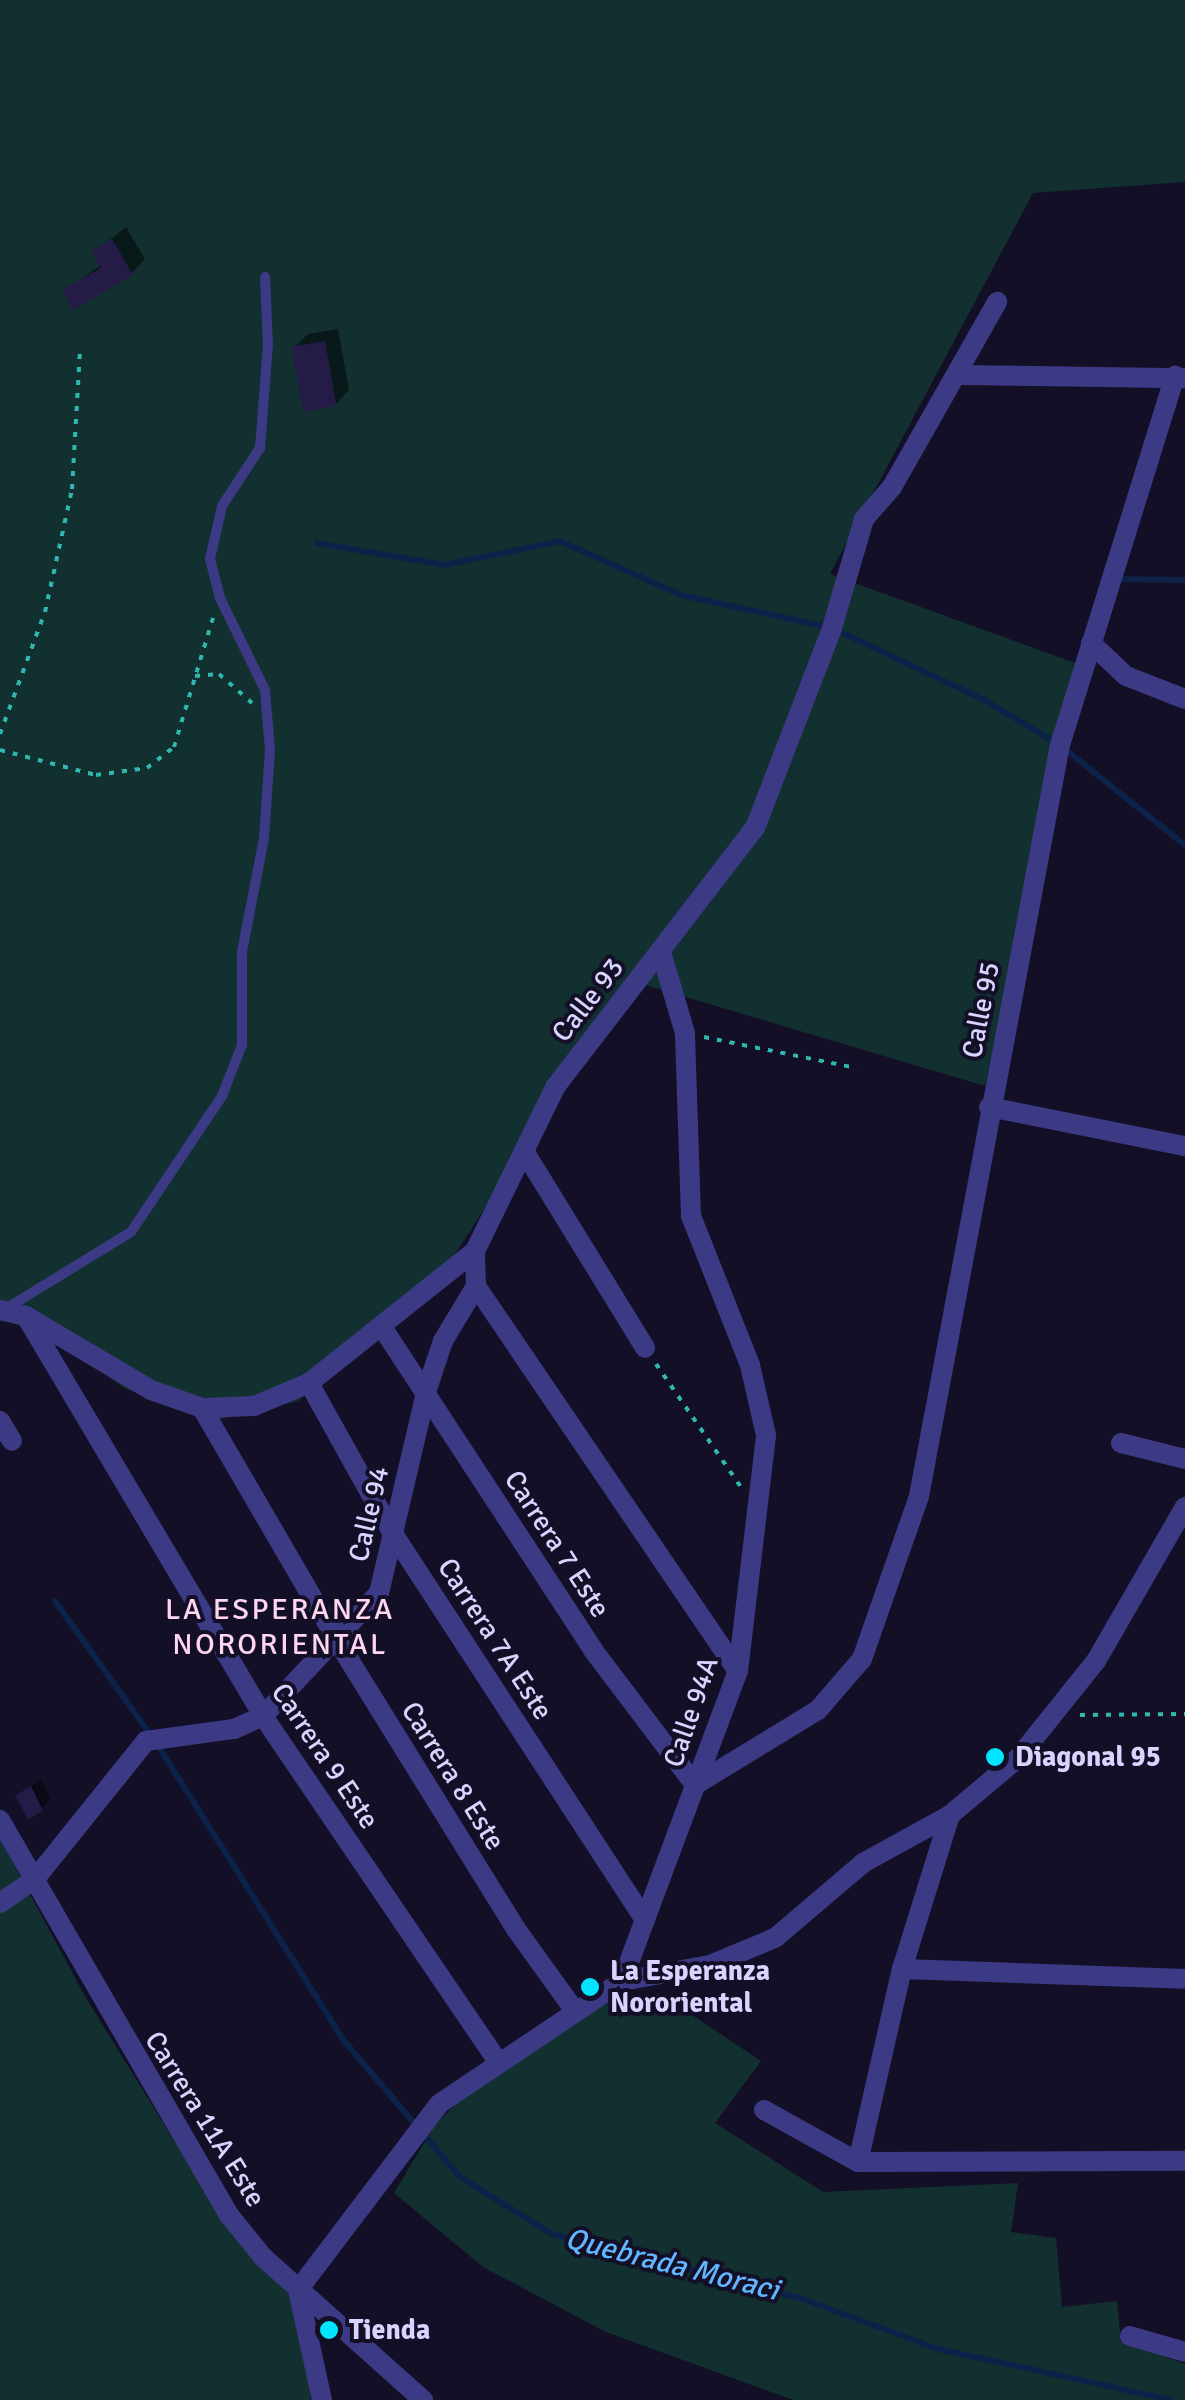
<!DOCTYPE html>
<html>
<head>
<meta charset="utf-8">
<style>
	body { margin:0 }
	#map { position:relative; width:1185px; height:2400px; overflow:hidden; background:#130f26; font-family:Signika,sans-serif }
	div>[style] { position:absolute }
	.green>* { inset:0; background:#12302f }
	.shadow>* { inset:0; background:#0007 }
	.stream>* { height:6px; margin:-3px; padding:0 3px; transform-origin:3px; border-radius:3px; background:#0c2248 }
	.building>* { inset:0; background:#241b47; transform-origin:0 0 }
	.path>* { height:4px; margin-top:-2px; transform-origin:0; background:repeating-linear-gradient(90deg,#2fb8b0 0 5px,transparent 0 13px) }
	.service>* { height:10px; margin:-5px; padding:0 5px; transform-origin:5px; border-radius:5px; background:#3d3a85 }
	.minor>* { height:20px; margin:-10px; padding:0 10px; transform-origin:10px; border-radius:10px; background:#3d3a85 }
	.dots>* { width:28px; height:28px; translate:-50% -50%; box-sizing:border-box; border:5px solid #130f26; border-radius:50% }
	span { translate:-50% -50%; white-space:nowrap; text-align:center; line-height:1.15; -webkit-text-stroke:8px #130f26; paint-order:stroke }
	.street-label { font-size:28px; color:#d9d4ff }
	.poi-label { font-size:28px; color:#d9d4ff; font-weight:700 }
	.left { translate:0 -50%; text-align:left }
	.neighbourhood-label { font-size:30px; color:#ffd6f0; letter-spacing:2.5px }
	.water-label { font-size:30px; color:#62b6ff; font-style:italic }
</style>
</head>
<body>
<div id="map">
	<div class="green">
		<i style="clip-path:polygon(0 0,1185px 0,1185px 182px,1033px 193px,830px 574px,1086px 667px,985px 1086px,632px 981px,450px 1262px,365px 1348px,298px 1401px,212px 1421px,124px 1388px,59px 1341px,0 1318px)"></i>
		<i style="clip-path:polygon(0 1839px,86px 1998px,230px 2231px,297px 2303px,311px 2400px,0 2400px)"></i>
		<i style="clip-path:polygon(659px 1993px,761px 2061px,715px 2123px,823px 2192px,1018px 2183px,1011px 2232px,1056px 2238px,1062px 2307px,1117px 2301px,1121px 2341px,1185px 2364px,1185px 2400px,793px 2400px,606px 2332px,483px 2267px,394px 2193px,435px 2125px,460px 2100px,602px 2005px)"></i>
	</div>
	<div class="shadow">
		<i style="clip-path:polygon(126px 227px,145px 259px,132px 273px,65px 291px,102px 264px,94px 252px)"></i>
		<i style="clip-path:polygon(338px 329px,349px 390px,336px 404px,294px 348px,308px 334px)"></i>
		<i style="clip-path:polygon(41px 1779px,50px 1800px,41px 1809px,18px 1796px)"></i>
	</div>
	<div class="stream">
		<i style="left:317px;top:543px;width:130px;rotate:9.8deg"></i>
		<i style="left:445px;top:565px;width:117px;rotate:-11.8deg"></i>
		<i style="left:560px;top:541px;width:133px;rotate:24.1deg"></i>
		<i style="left:681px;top:595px;width:155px;rotate:12.3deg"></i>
		<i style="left:832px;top:628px;width:168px;rotate:25.3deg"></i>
		<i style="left:984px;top:700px;width:88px;rotate:30.6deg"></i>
		<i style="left:1060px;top:745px;width:160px;rotate:38.7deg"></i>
		<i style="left:1117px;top:579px;width:68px;rotate:0.8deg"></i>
		<i style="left:55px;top:1601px;width:163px;rotate:54.5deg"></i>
		<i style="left:157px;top:1744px;width:352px;rotate:57.8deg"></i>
		<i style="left:345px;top:2042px;width:177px;rotate:49.6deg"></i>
		<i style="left:460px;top:2177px;width:108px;rotate:31.8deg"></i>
		<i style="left:552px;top:2234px;width:259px;rotate:14.5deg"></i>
		<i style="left:803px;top:2299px;width:144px;rotate:20.3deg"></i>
		<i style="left:938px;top:2349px;width:239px;rotate:12.3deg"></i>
	</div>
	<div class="building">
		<i style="clip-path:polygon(112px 239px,133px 275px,73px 310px,62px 290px,101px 268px,91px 251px)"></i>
		<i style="left:325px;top:341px;width:66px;height:34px;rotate:80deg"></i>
		<i style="clip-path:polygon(31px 1786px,43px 1811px,28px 1819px,15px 1796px)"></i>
	</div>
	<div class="path">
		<i style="left:195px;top:676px;width:24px;rotate:-5deg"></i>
		<i style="left:219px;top:674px;width:44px;rotate:41.3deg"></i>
		<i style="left:0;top:734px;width:130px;rotate:-69.8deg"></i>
		<i style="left:45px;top:612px;width:126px;rotate:-77.6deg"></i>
		<i style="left:72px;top:489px;width:138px;rotate:-86.7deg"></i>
		<i style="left:0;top:750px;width:99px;rotate:14.6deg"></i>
		<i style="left:96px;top:775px;width:51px;rotate:-7.8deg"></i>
		<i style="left:147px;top:768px;width:34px;rotate:-38deg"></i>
		<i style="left:174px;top:747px;width:135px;rotate:-73.2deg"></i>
		<i style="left:704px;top:1037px;width:156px;rotate:11.5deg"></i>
		<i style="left:656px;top:1364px;width:150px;rotate:55.4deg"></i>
		<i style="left:1080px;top:1715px;width:105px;rotate:-0.5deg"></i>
	</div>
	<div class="service">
		<i style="left:7px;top:1308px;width:145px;rotate:-31.5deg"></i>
		<i style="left:131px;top:1232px;width:164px;rotate:-56.2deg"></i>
		<i style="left:222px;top:1096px;width:55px;rotate:-68.6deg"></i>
		<i style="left:242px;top:1045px;width:93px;rotate:-90deg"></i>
		<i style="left:242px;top:952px;width:116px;rotate:-79.1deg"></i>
		<i style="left:264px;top:838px;width:88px;rotate:-86.1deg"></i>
		<i style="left:270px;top:750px;width:60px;rotate:-94.8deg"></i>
		<i style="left:265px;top:690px;width:102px;rotate:-116.1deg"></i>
		<i style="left:220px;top:598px;width:40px;rotate:-104.4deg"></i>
		<i style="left:210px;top:559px;width:54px;rotate:-77.2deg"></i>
		<i style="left:222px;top:506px;width:69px;rotate:-56.8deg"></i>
		<i style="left:260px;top:448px;width:103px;rotate:-85.6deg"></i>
		<i style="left:268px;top:345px;width:68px;rotate:-92.5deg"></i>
	</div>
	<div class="minor">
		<i style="left:957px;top:375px;width:226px;rotate:0.8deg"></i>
		<i style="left:1091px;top:643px;width:48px;rotate:43.3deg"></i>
		<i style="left:1126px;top:676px;width:63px;rotate:21.3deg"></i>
		<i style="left:989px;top:1107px;width:200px;rotate:11.3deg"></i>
		<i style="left:524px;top:1151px;width:231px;rotate:58.4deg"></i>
		<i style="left:476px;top:1286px;width:466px;rotate:55.8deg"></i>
		<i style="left:0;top:1310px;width:27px;rotate:13deg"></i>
		<i style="left:26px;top:1316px;width:145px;rotate:30.6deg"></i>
		<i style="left:151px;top:1390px;width:54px;rotate:19.4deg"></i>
		<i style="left:202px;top:1408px;width:52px;rotate:-2.2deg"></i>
		<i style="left:254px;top:1406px;width:60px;rotate:-22.7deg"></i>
		<i style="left:309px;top:1383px;width:212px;rotate:-38.5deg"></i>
		<i style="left:475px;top:1251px;width:184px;rotate:-63.9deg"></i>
		<i style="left:556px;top:1086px;width:326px;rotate:-52.4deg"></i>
		<i style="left:755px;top:828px;width:214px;rotate:-68.9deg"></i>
		<i style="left:832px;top:628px;width:114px;rotate:-73.6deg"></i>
		<i style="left:864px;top:519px;width:43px;rotate:-48.8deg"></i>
		<i style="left:892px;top:487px;width:213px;rotate:-60.4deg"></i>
		<i style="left:27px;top:1318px;width:463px;rotate:59.3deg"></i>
		<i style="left:263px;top:1716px;width:420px;rotate:55.8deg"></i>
		<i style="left:382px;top:1327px;width:386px;rotate:56.8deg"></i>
		<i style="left:593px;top:1650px;width:169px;rotate:52.9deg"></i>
		<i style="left:695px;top:1785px;width:144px;rotate:-31.4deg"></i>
		<i style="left:818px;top:1710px;width:67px;rotate:-49.2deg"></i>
		<i style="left:862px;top:1659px;width:173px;rotate:-70.7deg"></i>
		<i style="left:919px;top:1496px;width:764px;rotate:-79.37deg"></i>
		<i style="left:1060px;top:745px;width:387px;rotate:-72.7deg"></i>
		<i style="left:309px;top:1383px;width:171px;rotate:60.9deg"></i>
		<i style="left:392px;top:1532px;width:463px;rotate:56.9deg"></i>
		<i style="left:202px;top:1408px;width:271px;rotate:59.8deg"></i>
		<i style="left:338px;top:1642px;width:338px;rotate:58.2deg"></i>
		<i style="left:516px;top:1929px;width:101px;rotate:54.3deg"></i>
		<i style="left:0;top:1421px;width:23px;rotate:59deg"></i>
		<i style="left:1121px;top:1443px;width:66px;rotate:14deg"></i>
		<i style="left:0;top:1820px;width:457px;rotate:59.9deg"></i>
		<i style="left:229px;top:2215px;width:54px;rotate:51deg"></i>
		<i style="left:263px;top:2257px;width:215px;rotate:41.8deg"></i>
		<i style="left:0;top:1903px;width:42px;rotate:-34.4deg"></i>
		<i style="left:35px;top:1879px;width:177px;rotate:-51.2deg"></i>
		<i style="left:146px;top:1741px;width:89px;rotate:-7.8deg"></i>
		<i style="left:234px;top:1729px;width:32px;rotate:-24deg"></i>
		<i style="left:263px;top:1716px;width:169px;rotate:-46.7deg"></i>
		<i style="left:379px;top:1593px;width:206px;rotate:-76.8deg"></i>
		<i style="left:426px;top:1392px;width:54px;rotate:-71.6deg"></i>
		<i style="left:443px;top:1341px;width:64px;rotate:-59deg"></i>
		<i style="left:476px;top:1286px;width:35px;rotate:-92deg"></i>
		<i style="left:902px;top:1969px;width:283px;rotate:2deg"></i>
		<i style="left:622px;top:1981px;width:331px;rotate:-69.5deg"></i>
		<i style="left:738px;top:1671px;width:238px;rotate:-83.2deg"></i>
		<i style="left:766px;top:1435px;width:72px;rotate:-102.9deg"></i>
		<i style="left:750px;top:1365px;width:160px;rotate:-111.6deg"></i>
		<i style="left:691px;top:1216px;width:183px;rotate:-91.9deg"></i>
		<i style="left:685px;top:1033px;width:84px;rotate:-106.5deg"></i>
		<i style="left:764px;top:2110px;width:107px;rotate:29deg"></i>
		<i style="left:858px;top:2162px;width:327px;rotate:-0.2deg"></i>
		<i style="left:858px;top:2162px;width:198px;rotate:-77.2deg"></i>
		<i style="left:902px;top:1969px;width:161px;rotate:-72.7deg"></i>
		<i style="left:298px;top:2290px;width:233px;rotate:-52.8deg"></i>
		<i style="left:439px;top:2104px;width:220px;rotate:-33.9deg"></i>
		<i style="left:622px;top:1981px;width:89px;rotate:-10.3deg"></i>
		<i style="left:710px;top:1965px;width:70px;rotate:-22.6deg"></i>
		<i style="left:775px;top:1938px;width:116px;rotate:-40.4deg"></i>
		<i style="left:863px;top:1863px;width:99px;rotate:-28.9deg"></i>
		<i style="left:950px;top:1815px;width:90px;rotate:-40deg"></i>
		<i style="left:1019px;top:1757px;width:123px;rotate:-51.3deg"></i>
		<i style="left:1096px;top:1661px;width:178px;rotate:-60deg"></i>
		<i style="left:298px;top:2290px;width:113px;rotate:77.7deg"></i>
		<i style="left:1130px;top:2336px;width:57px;rotate:16.2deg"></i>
	</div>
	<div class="dots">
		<i style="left:995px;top:1757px;background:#00e5ff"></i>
		<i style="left:590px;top:1987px;background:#00e5ff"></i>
		<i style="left:329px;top:2330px;background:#00e5ff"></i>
	</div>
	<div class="street-label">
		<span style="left:588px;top:1000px;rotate:-52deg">Calle 93</span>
		<span style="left:981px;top:1010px;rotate:-79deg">Calle 95</span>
		<span style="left:369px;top:1514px;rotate:-77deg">Calle 94</span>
		<span style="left:557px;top:1544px;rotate:57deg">Carrera 7 Este</span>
		<span style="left:495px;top:1639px;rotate:57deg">Carrera 7A Este</span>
		<span style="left:691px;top:1712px;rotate:-71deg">Calle 94A</span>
		<span style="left:325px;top:1756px;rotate:56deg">Carrera 9 Este</span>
		<span style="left:453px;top:1776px;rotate:58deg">Carrera 8 Este</span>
		<span style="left:205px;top:2119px;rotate:58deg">Carrera 11A Este</span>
	</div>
	<div class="poi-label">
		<span class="left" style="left:1015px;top:1757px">Diagonal 95</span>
		<span class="left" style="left:610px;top:1987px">La Esperanza<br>Nororiental</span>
		<span class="left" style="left:349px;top:2330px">Tienda</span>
	</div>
	<div class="neighbourhood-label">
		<span style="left:280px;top:1627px">LA ESPERANZA<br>NORORIENTAL</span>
	</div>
	<div class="water-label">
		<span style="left:672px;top:2265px;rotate:14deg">Quebrada Moraci</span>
	</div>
</div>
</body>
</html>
